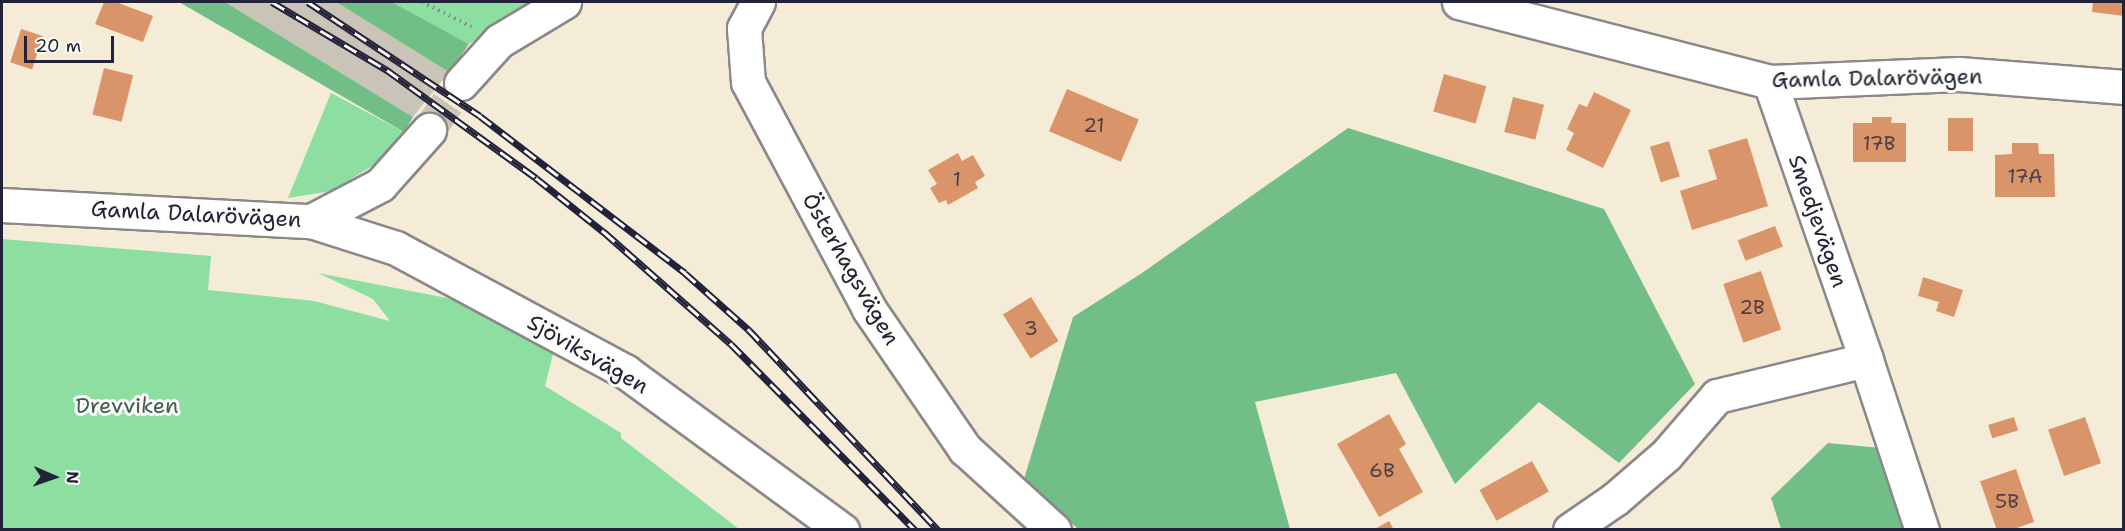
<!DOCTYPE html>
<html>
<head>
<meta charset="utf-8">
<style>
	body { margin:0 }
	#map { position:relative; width:2125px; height:531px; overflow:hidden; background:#f5ecd7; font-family:"Shantell Sans",sans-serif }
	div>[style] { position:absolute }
	.industrial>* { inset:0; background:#c9c3b8 }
	.green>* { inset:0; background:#8cdfa0 }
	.forest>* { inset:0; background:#71be86 }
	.building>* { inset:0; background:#d99569; transform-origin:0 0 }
	.minor-tunnel>* { height:33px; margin-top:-16.5px; transform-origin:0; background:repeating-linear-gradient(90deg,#cbc4b8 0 33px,transparent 0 49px) }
	.path>* { height:4px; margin-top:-2px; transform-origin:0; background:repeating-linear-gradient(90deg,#8c8789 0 1.5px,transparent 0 6px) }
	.roads { filter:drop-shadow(2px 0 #8c8789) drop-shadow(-2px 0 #8c8789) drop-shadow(0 2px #8c8789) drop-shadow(0 -2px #8c8789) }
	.minor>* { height:33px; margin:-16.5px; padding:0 16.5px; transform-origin:16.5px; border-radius:16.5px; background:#fff }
	.rail>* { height:7px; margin-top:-3.5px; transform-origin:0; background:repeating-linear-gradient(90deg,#fdfcf7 0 14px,#22223b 0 28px); box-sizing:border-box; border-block:2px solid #22223b }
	span { translate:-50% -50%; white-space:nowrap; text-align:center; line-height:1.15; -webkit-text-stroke:6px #fdfcf7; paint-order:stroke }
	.number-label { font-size:20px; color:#503f46 }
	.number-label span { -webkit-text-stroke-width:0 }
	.street-label { font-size:22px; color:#22223b }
	.park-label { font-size:22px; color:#425b59 }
	.frame { position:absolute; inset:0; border:3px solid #22223b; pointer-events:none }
	.north { position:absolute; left:24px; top:447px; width:60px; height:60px; -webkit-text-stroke:4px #fdfcf7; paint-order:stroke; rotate:92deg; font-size:16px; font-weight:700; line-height:24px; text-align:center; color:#22223b }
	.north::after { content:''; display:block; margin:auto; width:21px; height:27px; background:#22223b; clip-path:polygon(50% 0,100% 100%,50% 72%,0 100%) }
	.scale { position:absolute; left:24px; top:36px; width:90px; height:27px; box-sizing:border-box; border:3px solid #22223b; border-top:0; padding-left:8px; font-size:18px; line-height:21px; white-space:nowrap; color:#22223b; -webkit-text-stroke:4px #fdfcf7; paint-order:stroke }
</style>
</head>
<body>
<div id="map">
	<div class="industrial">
		<i style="clip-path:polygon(225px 2px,336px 2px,449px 72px,413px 117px)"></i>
	</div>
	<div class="green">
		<i style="clip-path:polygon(392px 2px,530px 2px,469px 44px)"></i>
		<i style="clip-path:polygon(331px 93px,404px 132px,375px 164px,332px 191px,288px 198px)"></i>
		<i style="clip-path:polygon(2px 239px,211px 256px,208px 290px,314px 301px,390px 321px,373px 299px,318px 273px,452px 299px,555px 346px,545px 386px,621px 433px,621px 438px,739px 529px,2px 529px)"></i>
	</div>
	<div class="forest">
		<i style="clip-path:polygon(179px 2px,225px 2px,413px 117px,404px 132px)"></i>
		<i style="clip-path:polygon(336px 2px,392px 2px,469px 44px,449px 72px)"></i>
		<i style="clip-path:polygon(1348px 128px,1604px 209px,1695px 384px,1619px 463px,1539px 402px,1455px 484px,1396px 373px,1255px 402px,1290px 529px,1078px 529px,1024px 479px,1073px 317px,1142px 273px)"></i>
		<i style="clip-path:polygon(1828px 443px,1881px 448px,1908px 529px,1781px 529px,1771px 498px)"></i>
	</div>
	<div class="building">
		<i style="clip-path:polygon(104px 2px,116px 2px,153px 16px,143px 42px,95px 24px)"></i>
		<i style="clip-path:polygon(2093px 2px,2124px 2px,2124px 16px,2092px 12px)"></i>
		<i style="left:21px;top:29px;width:23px;height:35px;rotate:18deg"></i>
		<i style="left:104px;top:68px;width:30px;height:48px;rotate:14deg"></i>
		<i style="left:1444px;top:74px;width:44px;height:39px;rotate:16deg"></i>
		<i style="left:1067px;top:89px;width:78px;height:46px;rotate:23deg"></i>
		<i style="clip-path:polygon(1594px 92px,1631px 110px,1603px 168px,1566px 150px,1574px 133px,1567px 129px,1579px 104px,1587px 107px)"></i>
		<i style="left:1513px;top:97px;width:32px;height:36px;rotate:14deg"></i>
		<i style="clip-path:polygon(1872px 117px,1892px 117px,1891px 123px,1906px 123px,1906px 162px,1853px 162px,1853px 123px,1872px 123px)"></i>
		<i style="left:1948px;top:118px;width:25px;height:33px"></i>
		<i style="clip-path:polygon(1747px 138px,1768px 206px,1692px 230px,1680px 191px,1717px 179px,1708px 150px)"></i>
		<i style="left:1669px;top:141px;width:37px;height:20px;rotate:73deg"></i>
		<i style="clip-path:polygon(2012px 143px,2038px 143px,2039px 154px,2054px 154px,2055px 197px,1995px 197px,1995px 155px,2012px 154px)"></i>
		<i style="clip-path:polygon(958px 153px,962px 161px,973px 155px,985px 176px,975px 182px,978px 188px,948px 205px,946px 200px,939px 203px,930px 188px,937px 184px,928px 170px)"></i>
		<i style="left:1775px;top:226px;width:22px;height:40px;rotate:69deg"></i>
		<i style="left:1761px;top:271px;width:62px;height:40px;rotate:71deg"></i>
		<i style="clip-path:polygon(1923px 277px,1963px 290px,1954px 317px,1936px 311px,1939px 302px,1918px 296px)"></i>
		<i style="left:1031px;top:297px;width:52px;height:33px;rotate:58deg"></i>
		<i style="clip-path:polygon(1389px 414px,1406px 444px,1399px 449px,1423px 492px,1379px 517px,1337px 444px)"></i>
		<i style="left:2014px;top:417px;width:14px;height:27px;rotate:73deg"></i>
		<i style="left:2085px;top:417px;width:49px;height:39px;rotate:71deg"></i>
		<i style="left:1532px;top:461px;width:35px;height:60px;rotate:61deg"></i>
		<i style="left:2016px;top:469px;width:56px;height:38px;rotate:71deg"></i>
		<i style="clip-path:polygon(1389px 521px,1394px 530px,1373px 530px)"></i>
	</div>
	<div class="minor-tunnel">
		<i style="left:429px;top:130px;width:57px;rotate:-55.8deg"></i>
	</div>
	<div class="path">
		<i style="left:422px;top:2px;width:56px;rotate:26.6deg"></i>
	</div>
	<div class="roads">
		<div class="minor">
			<i style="left:758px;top:2px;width:30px;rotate:118deg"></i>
			<i style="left:744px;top:28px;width:54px;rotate:85.8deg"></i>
			<i style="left:748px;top:82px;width:257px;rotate:61.9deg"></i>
			<i style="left:869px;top:309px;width:170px;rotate:55.6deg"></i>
			<i style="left:965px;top:449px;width:120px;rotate:42.3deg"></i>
			<i style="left:1459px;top:2px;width:321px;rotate:14.4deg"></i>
			<i style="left:1770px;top:82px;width:189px;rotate:-2.4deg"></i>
			<i style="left:1959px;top:74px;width:166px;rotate:4.5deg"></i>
			<i style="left:1770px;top:82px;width:294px;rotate:70.9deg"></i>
			<i style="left:461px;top:83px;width:57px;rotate:-47.9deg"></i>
			<i style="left:499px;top:41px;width:76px;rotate:-31deg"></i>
			<i style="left:2px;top:205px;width:309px;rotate:3deg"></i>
			<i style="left:311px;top:221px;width:78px;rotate:-27.6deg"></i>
			<i style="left:380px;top:185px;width:74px;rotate:-48.3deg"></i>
			<i style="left:311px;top:221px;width:89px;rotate:17.6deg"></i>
			<i style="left:396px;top:248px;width:261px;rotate:28.3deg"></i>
			<i style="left:626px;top:372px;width:268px;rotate:36.2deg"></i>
			<i style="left:1570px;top:530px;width:55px;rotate:-34.6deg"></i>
			<i style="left:1615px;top:499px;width:67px;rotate:-40.8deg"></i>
			<i style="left:1666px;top:455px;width:78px;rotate:-49.2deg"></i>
			<i style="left:1717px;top:396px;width:153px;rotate:-13.6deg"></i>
			<i style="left:1866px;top:360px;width:179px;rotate:71.8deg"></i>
		</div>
	</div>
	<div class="rail">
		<i style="left:272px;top:2px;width:134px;rotate:30.6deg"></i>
		<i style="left:387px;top:70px;width:184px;rotate:35.9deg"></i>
		<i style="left:536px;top:178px;width:87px;rotate:38.5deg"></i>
		<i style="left:604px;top:232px;width:169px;rotate:41.4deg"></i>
		<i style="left:731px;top:344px;width:262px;rotate:45.3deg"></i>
		<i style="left:308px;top:2px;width:206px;rotate:33.5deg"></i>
		<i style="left:480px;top:116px;width:258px;rotate:37.4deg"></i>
		<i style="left:685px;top:273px;width:86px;rotate:41.7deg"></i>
		<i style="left:749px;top:330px;width:275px;rotate:46.6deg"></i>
	</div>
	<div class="number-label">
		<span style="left:1094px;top:125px">21</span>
		<span style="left:1879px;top:143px">17B</span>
		<span style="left:2025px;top:176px">17A</span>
		<span style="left:957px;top:179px">1</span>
		<span style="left:1752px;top:307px">2B</span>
		<span style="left:1031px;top:328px">3</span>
		<span style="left:1382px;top:470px">6B</span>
		<span style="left:2007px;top:501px">5B</span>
	</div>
	<div class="street-label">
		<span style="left:1877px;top:78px;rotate:-1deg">Gamla Dalarövägen</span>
		<span style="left:196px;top:214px;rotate:3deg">Gamla Dalarövägen</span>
		<span style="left:1818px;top:221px;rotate:71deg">Smedjevägen</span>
		<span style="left:851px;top:269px;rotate:60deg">Österhagsvägen</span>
		<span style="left:588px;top:354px;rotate:30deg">Sjöviksvägen</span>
	</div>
	<div class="park-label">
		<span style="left:127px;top:406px">Drevviken</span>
	</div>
	<div class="frame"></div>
	<div class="north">N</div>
	<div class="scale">20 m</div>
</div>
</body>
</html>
